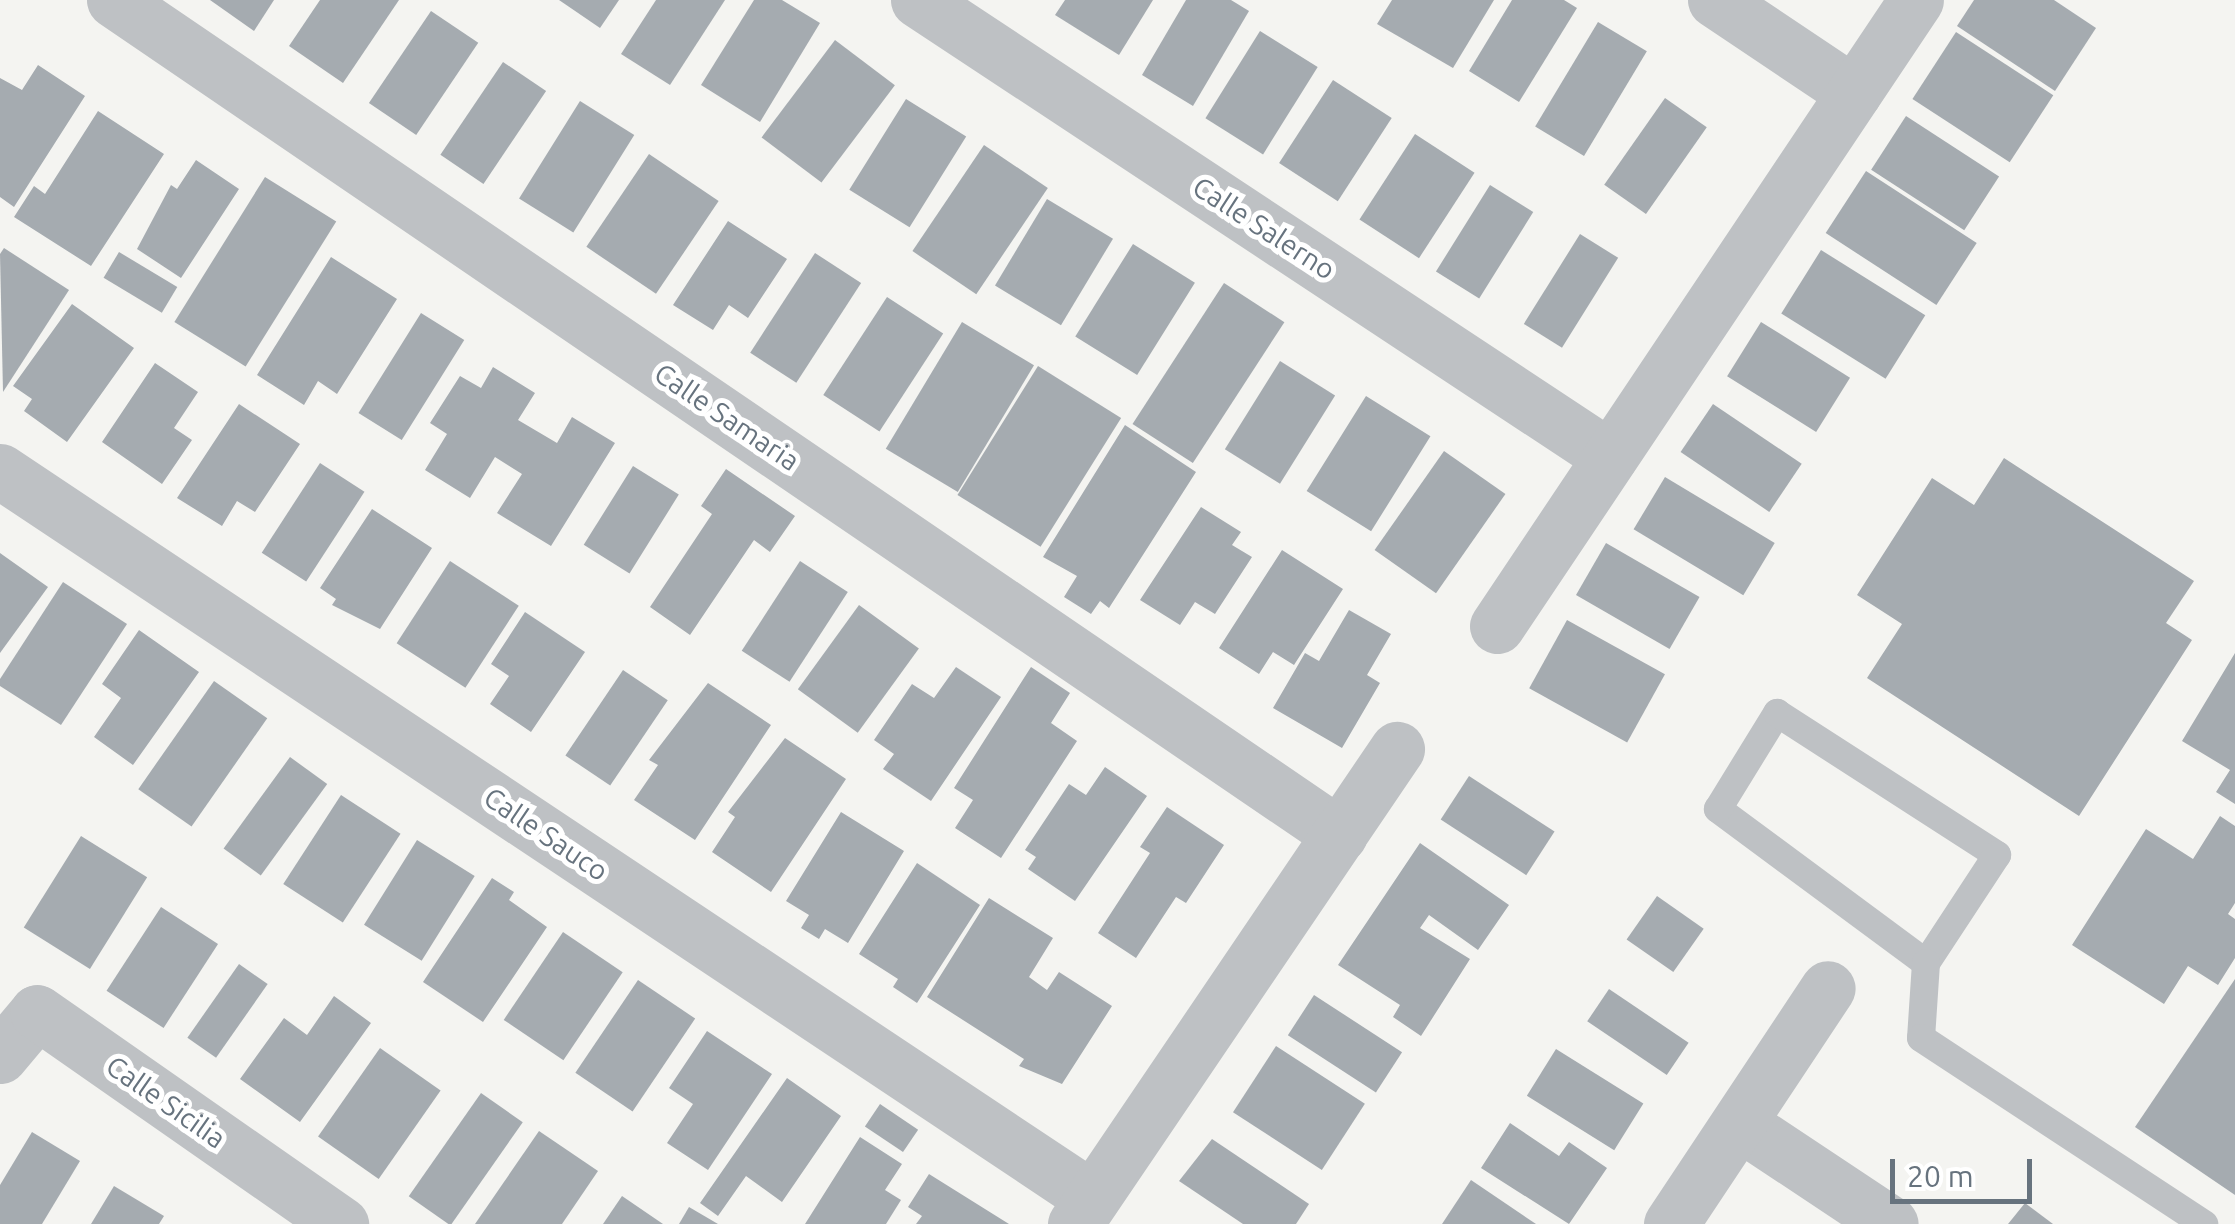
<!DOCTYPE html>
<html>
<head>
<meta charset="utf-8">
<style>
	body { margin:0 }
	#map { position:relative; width:2235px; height:1224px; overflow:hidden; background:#f4f4f1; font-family:Ubuntu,sans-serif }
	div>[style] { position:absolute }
	.building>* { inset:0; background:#a5abb0; transform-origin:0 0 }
	.service>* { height:28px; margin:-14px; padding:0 14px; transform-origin:14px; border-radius:14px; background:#bec1c4 }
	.minor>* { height:55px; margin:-27.5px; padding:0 27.5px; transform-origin:27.5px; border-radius:27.5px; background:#bec1c4 }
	span { translate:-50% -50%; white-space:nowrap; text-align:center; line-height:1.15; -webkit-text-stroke:10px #fff; paint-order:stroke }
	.street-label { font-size:28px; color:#67737e }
	.scale { position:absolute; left:1890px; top:1159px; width:142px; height:45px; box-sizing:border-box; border:5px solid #67737e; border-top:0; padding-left:12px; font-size:30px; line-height:35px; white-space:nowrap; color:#67737e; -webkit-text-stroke:8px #fff; paint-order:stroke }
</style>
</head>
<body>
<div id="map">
	<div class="building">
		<i style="clip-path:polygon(210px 0,274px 0,254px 31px)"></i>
		<i style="clip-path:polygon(320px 0,399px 0,343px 83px,289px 46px)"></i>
		<i style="clip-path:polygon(559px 0,619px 0,600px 28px)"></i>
		<i style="clip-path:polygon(656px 0,725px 0,670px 85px,621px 54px)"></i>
		<i style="clip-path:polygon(754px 0,782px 0,820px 23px,760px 122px,701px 85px)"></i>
		<i style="clip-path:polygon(1065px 0,1153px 0,1119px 55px,1055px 15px)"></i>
		<i style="clip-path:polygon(1186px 0,1231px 0,1249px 11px,1193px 106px,1142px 75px)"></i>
		<i style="clip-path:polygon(1392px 0,1494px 0,1453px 68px,1377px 24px)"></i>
		<i style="clip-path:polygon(1512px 0,1564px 0,1577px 8px,1519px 102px,1469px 71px)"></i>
		<i style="clip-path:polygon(1974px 0,2054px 0,2096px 28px,2055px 91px,1957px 26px)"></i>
		<i style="left:431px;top:11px;width:57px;height:111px;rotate:34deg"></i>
		<i style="left:1598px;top:22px;width:57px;height:122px;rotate:31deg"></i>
		<i style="left:1260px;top:31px;width:68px;height:103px;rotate:32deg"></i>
		<i style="left:1956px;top:32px;width:116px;height:80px;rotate:33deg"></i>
		<i style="left:835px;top:40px;width:75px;height:122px;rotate:37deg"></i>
		<i style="left:503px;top:62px;width:52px;height:112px;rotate:34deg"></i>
		<i style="clip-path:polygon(38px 65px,85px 96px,14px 207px,0 197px,0 78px,22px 90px)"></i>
		<i style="left:1333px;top:80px;width:70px;height:99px;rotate:33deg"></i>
		<i style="left:1665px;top:98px;width:51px;height:106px;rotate:35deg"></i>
		<i style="left:906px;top:99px;width:71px;height:107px;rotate:32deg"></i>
		<i style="left:580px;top:101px;width:64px;height:115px;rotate:32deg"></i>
		<i style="clip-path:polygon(98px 111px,164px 154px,91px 266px,14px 217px,34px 186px,45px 194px)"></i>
		<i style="left:1906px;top:116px;width:111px;height:64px;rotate:33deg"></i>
		<i style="left:1415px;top:134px;width:71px;height:102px;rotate:33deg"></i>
		<i style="left:984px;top:145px;width:77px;height:128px;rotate:34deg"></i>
		<i style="left:649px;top:154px;width:84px;height:112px;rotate:34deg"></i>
		<i style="clip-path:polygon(196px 160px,239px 189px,181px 278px,137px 249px,171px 185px,177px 189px)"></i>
		<i style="left:1866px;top:171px;width:132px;height:74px;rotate:33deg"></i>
		<i style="left:265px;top:177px;width:84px;height:171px;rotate:32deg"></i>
		<i style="left:1490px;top:185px;width:51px;height:102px;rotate:32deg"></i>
		<i style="left:1047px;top:199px;width:77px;height:101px;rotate:31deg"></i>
		<i style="clip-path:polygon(728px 221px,787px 259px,748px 318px,729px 305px,713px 330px,673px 305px)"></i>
		<i style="left:1580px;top:234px;width:45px;height:106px;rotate:32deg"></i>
		<i style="left:1133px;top:244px;width:73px;height:109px;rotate:32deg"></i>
		<i style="clip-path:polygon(4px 248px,69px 290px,3px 392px,0 254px)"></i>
		<i style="left:1821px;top:250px;width:123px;height:75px;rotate:32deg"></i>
		<i style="left:119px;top:252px;width:68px;height:30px;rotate:31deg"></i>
		<i style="left:815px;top:253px;width:55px;height:119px;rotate:33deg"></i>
		<i style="clip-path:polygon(331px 257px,397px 299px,337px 394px,318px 381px,304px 405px,257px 375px)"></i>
		<i style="left:1224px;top:283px;width:72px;height:168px;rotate:33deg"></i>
		<i style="left:887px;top:297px;width:67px;height:117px;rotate:33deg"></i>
		<i style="clip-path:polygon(72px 304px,134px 348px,67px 442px,24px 411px,32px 399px,13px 386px)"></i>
		<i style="left:421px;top:313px;width:51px;height:118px;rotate:32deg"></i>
		<i style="left:962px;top:322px;width:84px;height:148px;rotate:31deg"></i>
		<i style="left:1761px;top:322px;width:105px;height:64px;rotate:32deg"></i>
		<i style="left:1280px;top:361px;width:65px;height:104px;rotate:32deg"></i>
		<i style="clip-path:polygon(155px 363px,198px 392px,174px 428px,192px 440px,162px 484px,102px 442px)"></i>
		<i style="left:1038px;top:366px;width:98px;height:152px;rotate:32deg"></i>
		<i style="clip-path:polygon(493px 367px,535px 393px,518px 420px,557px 443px,572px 417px,615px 443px,551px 546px,497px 513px,522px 474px,495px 457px,470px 498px,425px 470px,447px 434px,430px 423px,460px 376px,481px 388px)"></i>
		<i style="left:1366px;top:396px;width:76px;height:112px;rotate:32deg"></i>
		<i style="clip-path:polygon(239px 404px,300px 444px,255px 512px,237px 501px,222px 526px,177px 498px)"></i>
		<i style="left:1713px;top:404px;width:107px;height:58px;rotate:34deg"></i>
		<i style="clip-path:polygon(1125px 425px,1196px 472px,1109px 608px,1100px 601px,1091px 614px,1064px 597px,1077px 576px,1043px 557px)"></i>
		<i style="left:1444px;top:451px;width:75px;height:121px;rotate:35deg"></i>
		<i style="clip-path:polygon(2004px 458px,2194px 581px,2166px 623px,2192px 640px,2079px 816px,1867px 678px,1902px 624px,1857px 595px,1932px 478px,1974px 505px)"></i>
		<i style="left:320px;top:463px;width:53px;height:107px;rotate:33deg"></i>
		<i style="left:633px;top:466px;width:54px;height:93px;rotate:32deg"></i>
		<i style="clip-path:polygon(726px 469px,795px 516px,770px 552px,754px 540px,690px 635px,650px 607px,712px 514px,701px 506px)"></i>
		<i style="left:1665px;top:477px;width:128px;height:61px;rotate:31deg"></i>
		<i style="clip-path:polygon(1201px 507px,1241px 532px,1232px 545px,1252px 557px,1215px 614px,1195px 602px,1180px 625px,1140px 600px)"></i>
		<i style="clip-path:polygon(372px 509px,432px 548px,380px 629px,332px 605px,336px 599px,320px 588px)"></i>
		<i style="left:1606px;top:543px;width:108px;height:60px;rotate:30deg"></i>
		<i style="clip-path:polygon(1282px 550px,1343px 589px,1294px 665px,1273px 652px,1259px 674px,1219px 648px)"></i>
		<i style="clip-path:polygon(0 553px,48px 587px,0 653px)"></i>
		<i style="left:450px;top:561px;width:82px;height:98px;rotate:33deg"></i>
		<i style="left:800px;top:561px;width:57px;height:107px;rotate:33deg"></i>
		<i style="clip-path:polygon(63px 582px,127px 624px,61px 725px,0 686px,0 679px)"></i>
		<i style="left:859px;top:605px;width:74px;height:104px;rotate:36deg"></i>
		<i style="clip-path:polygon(1349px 610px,1391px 634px,1367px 675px,1380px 683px,1342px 748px,1273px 708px,1305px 653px,1319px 661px)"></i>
		<i style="clip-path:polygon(525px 612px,585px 652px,531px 732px,490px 704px,509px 676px,491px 664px)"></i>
		<i style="left:1567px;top:620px;width:112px;height:78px;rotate:29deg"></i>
		<i style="clip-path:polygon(139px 630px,199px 672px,133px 765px,94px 737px,121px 698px,102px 684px)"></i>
		<i style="clip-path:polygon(2235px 653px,2235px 804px,2216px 792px,2230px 770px,2182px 741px)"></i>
		<i style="clip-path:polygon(956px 667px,1001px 697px,931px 801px,883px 769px,894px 754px,874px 740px,912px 684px,934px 698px)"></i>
		<i style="clip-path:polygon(1031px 667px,1070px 693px,1051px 723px,1077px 741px,1001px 858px,955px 828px,973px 800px,954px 788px)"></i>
		<i style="left:623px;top:670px;width:54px;height:103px;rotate:34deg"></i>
		<i style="left:214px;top:681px;width:65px;height:132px;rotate:35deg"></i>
		<i style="clip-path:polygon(708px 683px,771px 725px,695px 840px,634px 800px,658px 765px,649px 760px)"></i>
		<i style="clip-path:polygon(785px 738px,846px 779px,771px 892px,712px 852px,735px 817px,728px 812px)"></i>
		<i style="left:290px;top:757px;width:46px;height:113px;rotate:36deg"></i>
		<i style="clip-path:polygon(1105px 767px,1147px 796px,1075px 901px,1028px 869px,1036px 857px,1025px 850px,1069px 784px,1086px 795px)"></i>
		<i style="left:1469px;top:776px;width:102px;height:52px;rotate:33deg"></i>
		<i style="left:341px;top:795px;width:71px;height:106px;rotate:33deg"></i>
		<i style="clip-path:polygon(1167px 807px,1224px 845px,1186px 903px,1176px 897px,1136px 958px,1098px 933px,1150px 853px,1140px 847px)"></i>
		<i style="clip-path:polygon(841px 812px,904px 851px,848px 943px,825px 929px,819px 939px,801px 928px,809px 915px,786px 901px)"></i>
		<i style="clip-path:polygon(2220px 816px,2235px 826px,2235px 903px,2228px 914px,2235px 919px,2235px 958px,2218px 985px,2188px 966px,2164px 1004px,2072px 945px,2146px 829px,2193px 859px)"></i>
		<i style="left:81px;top:836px;width:78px;height:108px;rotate:32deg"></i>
		<i style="left:417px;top:840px;width:68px;height:100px;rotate:32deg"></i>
		<i style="clip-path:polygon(1420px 843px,1509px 905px,1478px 950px,1429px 915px,1420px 928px,1470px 959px,1421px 1036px,1393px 1017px,1400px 1005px,1338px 965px)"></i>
		<i style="clip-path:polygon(917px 863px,980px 905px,917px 1003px,893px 987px,898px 979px,859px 954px)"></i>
		<i style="clip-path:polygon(492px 878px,514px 892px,509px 900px,547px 927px,483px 1022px,423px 982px)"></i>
		<i style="left:1657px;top:896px;width:57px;height:53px;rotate:35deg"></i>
		<i style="clip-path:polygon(989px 898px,1053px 938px,1029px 977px,1047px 990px,1059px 972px,1112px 1006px,1062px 1084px,1019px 1066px,1024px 1059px,927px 997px)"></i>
		<i style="left:161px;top:907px;width:68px;height:100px;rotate:33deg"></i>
		<i style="left:563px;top:932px;width:72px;height:106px;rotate:34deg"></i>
		<i style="left:239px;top:964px;width:35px;height:90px;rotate:35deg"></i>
		<i style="clip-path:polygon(2235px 979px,2235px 1195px,2135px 1127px)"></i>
		<i style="left:638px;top:980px;width:69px;height:112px;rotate:34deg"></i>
		<i style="left:1609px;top:989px;width:96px;height:39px;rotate:34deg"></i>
		<i style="left:1314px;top:995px;width:105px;height:48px;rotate:33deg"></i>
		<i style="clip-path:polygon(334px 996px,371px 1023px,300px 1122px,240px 1079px,284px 1018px,307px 1035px)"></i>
		<i style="clip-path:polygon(707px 1031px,772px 1074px,708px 1170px,667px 1143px,693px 1104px,669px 1088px)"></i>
		<i style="left:1276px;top:1046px;width:106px;height:79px;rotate:33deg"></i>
		<i style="left:380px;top:1048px;width:74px;height:108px;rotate:35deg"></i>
		<i style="left:1556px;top:1049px;width:103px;height:55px;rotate:32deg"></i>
		<i style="clip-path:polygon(787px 1078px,841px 1116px,782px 1202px,746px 1176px,718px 1216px,700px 1203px)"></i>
		<i style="left:481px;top:1093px;width:51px;height:126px;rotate:35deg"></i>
		<i style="left:880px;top:1104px;width:46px;height:27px;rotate:34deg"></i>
		<i style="clip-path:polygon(1510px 1123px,1559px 1156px,1569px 1142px,1607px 1168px,1569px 1224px,1481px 1168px)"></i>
		<i style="clip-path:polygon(539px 1131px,598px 1171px,562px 1224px,475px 1224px)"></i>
		<i style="clip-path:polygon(32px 1132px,80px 1161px,42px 1224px,0 1224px,0 1185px)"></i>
		<i style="clip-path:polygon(860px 1137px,902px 1164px,885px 1190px,901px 1200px,886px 1224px,805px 1224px)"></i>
		<i style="clip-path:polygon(1212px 1139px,1309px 1204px,1296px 1224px,1243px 1224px,1179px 1181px)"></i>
		<i style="clip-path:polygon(929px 1174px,1009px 1224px,916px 1224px,922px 1216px,908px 1207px)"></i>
		<i style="clip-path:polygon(1471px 1180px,1536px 1224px,1442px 1224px)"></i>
		<i style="clip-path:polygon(114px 1186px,164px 1216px,159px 1224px,91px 1224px)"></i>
		<i style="clip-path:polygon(622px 1196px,663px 1224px,603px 1224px)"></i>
		<i style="clip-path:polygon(2025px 1203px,2053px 1224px,2008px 1224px)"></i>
		<i style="clip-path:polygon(689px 1207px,718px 1224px,679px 1224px)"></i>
	</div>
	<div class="service">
		<i style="left:1926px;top:963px;width:259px;rotate:-143.5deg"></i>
		<i style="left:1718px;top:809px;width:113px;rotate:-58.4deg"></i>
		<i style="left:1777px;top:713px;width:262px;rotate:32.8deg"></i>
		<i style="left:1997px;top:855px;width:129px;rotate:123.3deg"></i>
		<i style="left:1926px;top:963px;width:75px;rotate:93.8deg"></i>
		<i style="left:1921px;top:1038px;width:339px;rotate:33.3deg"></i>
	</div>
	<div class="minor">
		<i style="left:114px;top:0;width:1483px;rotate:34.26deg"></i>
		<i style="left:918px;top:0;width:829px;rotate:33.44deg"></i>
		<i style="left:1715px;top:0;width:167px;rotate:33.8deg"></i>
		<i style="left:0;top:471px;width:1312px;rotate:33.65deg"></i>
		<i style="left:1497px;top:626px;width:753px;rotate:-56.2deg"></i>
		<i style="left:0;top:1056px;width:57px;rotate:-49.9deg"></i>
		<i style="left:37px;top:1012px;width:371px;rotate:34.9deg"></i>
		<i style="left:1739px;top:1123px;width:182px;rotate:33.6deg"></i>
		<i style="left:1075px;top:1224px;width:574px;rotate:-55.87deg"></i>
		<i style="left:1671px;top:1224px;width:283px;rotate:-56.4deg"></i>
	</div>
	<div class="street-label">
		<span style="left:1264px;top:228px;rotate:33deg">Calle Salerno</span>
		<span style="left:727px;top:417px;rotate:34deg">Calle Samaria</span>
		<span style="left:546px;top:834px;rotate:34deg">Calle Sauco</span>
		<span style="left:166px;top:1102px;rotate:35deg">Calle Sicilia</span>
	</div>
	<div class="scale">20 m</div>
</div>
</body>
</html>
